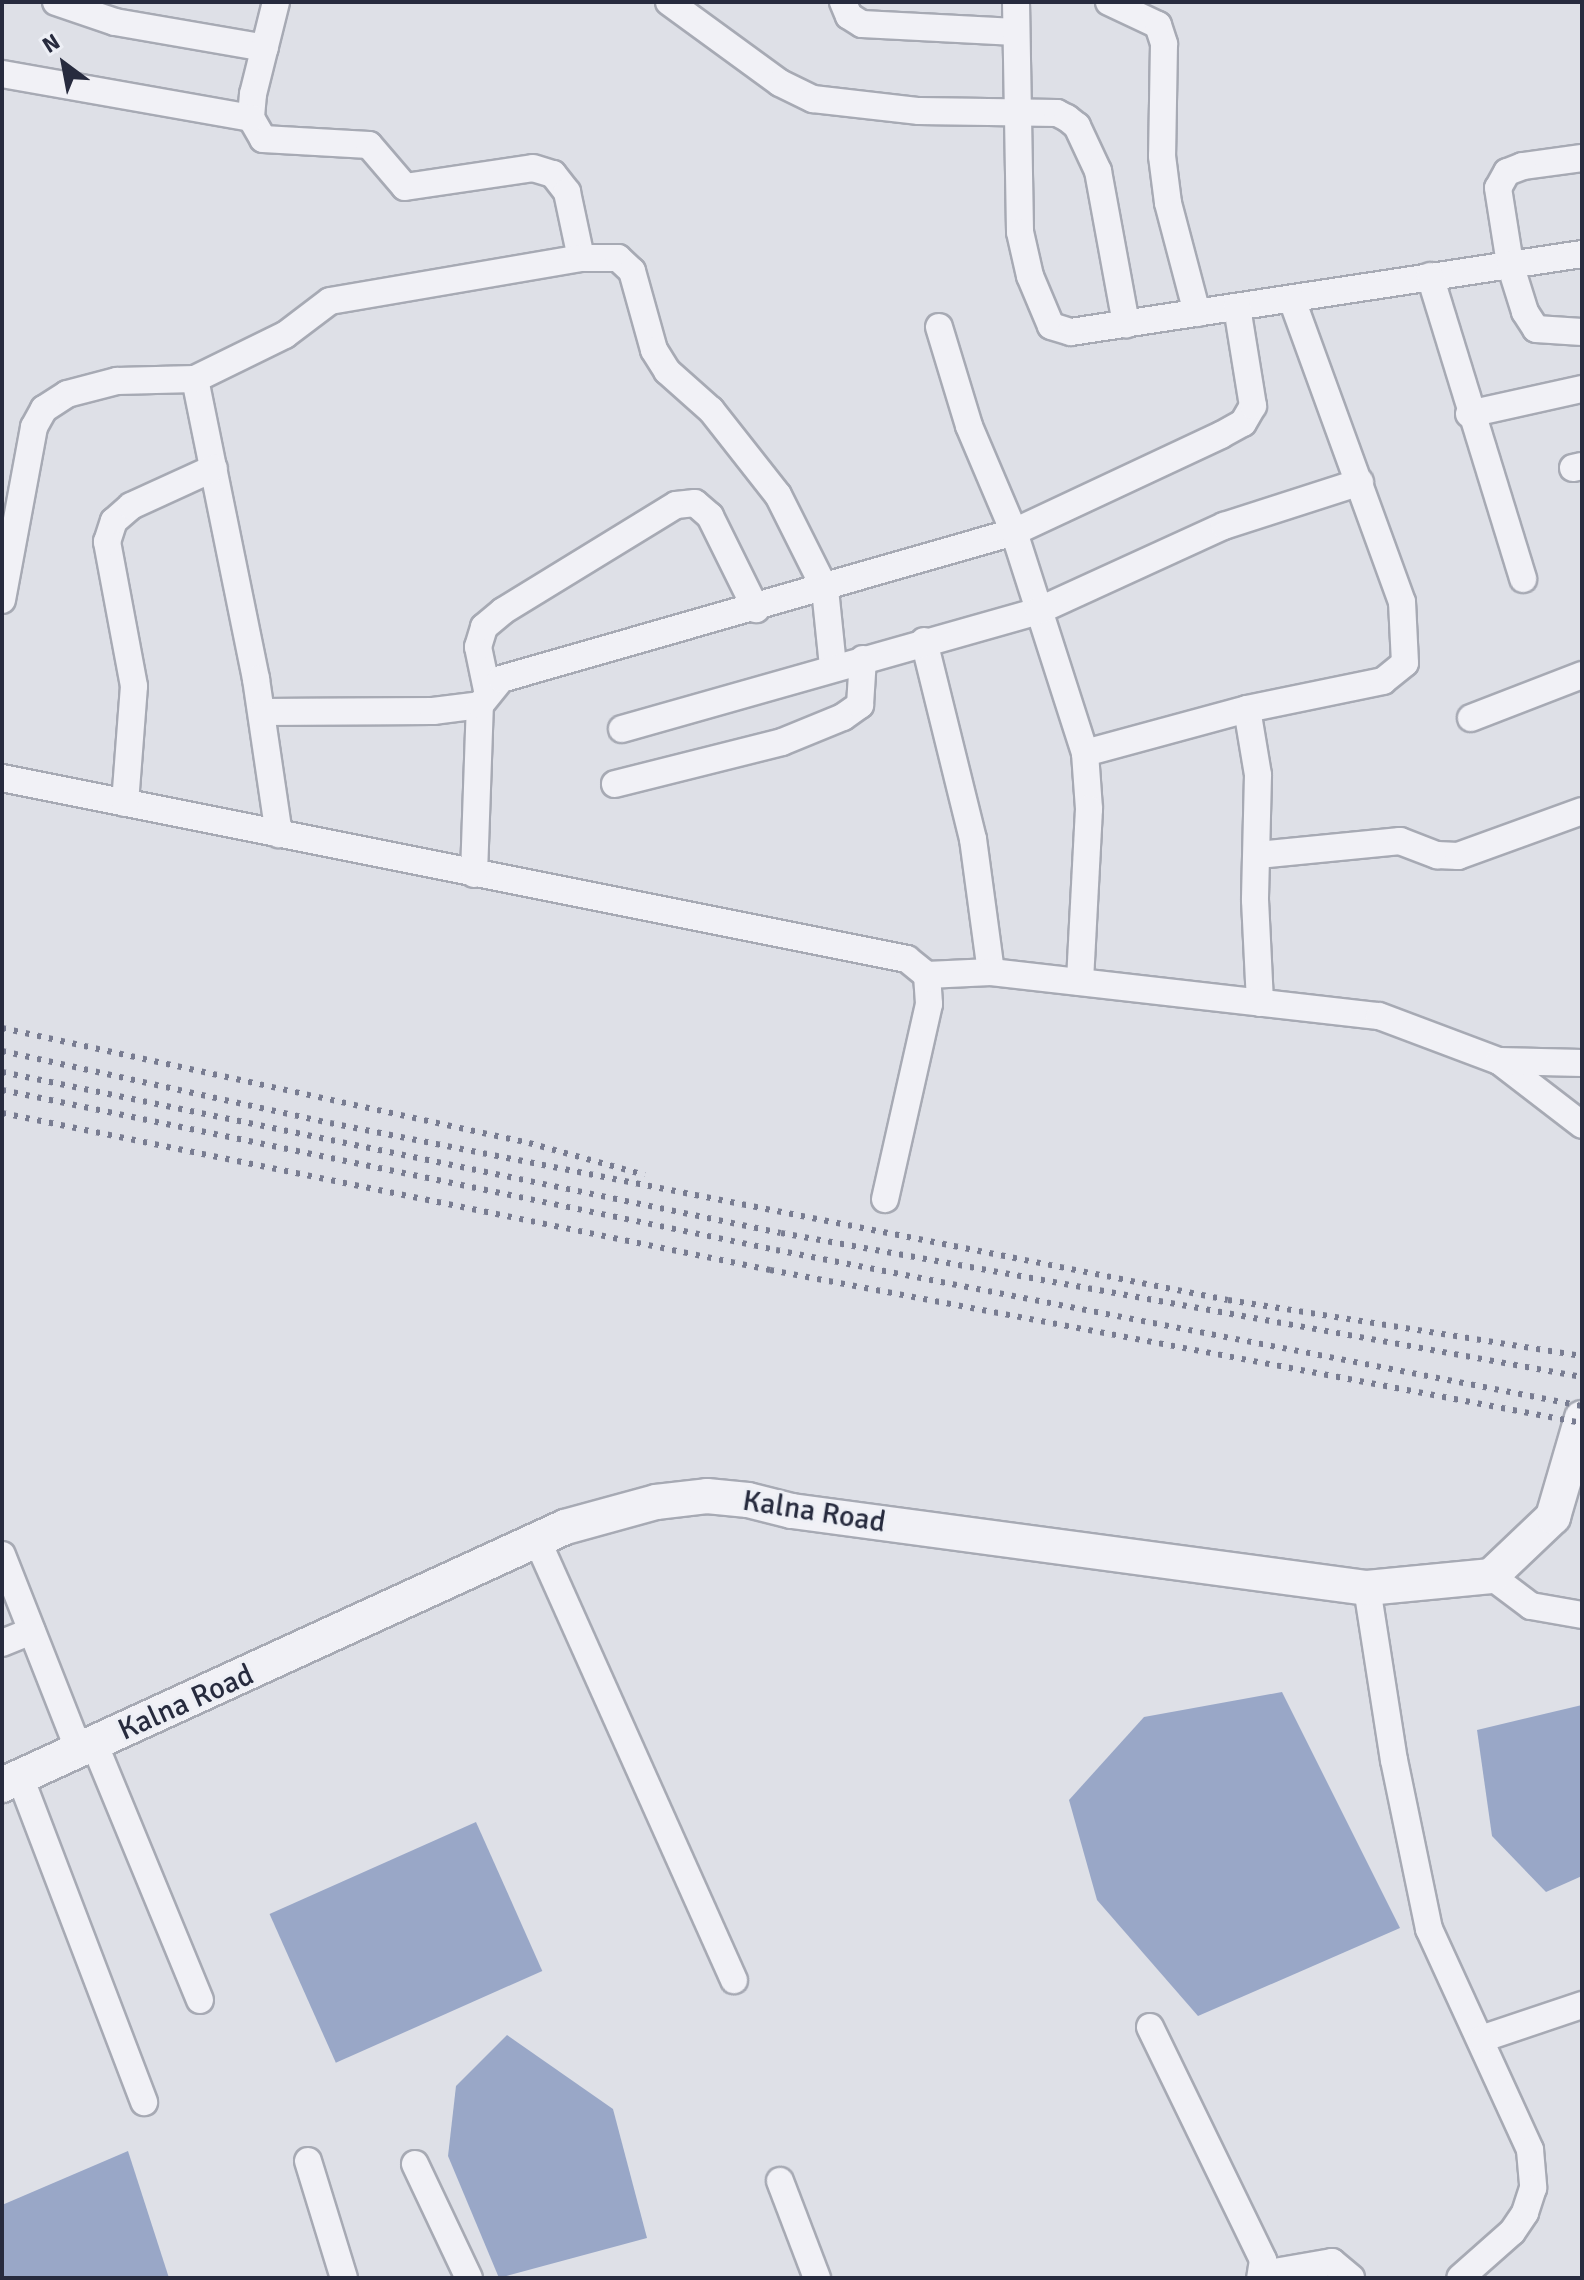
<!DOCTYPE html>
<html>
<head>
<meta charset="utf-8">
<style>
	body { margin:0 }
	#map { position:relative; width:1584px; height:2280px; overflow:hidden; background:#dee0e7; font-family:Signika,sans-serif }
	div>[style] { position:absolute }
	.water>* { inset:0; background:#99a7c7; transform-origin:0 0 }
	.roads { filter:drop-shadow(2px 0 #a7aab4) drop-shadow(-2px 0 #a7aab4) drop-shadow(0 2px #a7aab4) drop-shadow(0 -2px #a7aab4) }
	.minor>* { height:26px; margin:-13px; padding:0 13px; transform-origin:13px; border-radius:13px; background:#f1f1f6 }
	.tertiary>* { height:34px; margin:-17px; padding:0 17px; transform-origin:17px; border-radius:17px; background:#f1f1f6 }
	.rail>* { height:6px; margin-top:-3px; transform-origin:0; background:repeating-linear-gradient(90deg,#787c91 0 4px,transparent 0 12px) }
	span { translate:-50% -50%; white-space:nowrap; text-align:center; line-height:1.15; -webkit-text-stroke:6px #edeff5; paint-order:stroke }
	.street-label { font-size:30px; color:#272b3e }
	.frame { position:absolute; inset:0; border:4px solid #272b3e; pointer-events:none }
	.north { position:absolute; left:24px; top:24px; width:80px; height:80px; -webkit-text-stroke:6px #edeff5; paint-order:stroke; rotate:328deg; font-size:22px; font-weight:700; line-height:32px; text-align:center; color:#272b3e }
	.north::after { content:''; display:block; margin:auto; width:28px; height:36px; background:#272b3e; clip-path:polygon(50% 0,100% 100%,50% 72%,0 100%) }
</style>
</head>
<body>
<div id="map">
	<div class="water">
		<i style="clip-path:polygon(1282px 1692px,1400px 1928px,1198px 2016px,1097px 1900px,1069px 1800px,1144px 1717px)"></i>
		<i style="clip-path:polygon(1582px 1705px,1582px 1876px,1546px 1892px,1492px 1836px,1477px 1730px)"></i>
		<i style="left:476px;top:1822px;width:163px;height:226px;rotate:66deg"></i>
		<i style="clip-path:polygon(507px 2035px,613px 2109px,647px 2238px,499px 2278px,448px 2156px,456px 2086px)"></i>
		<i style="clip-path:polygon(128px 2151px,169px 2278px,2px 2278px,2px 2205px)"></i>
	</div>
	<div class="roads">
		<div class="minor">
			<i style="left:56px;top:2px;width:62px;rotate:18.7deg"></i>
			<i style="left:115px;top:22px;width:152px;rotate:9.8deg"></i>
			<i style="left:276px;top:2px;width:95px;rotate:104deg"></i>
			<i style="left:253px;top:94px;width:24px;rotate:95deg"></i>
			<i style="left:251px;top:118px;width:24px;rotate:60deg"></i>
			<i style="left:263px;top:139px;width:106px;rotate:3.2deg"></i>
			<i style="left:369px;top:145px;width:55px;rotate:49.4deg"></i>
			<i style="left:405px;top:187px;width:129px;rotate:-8.4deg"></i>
			<i style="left:533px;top:168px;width:21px;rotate:17deg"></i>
			<i style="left:553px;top:174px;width:23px;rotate:52deg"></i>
			<i style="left:567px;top:192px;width:67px;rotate:78deg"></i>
			<i style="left:669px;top:2px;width:137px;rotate:36.1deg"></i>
			<i style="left:780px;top:83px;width:37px;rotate:26deg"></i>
			<i style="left:813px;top:99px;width:107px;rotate:6.5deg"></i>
			<i style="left:919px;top:111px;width:138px;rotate:0.8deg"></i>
			<i style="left:1057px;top:113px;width:11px;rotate:27deg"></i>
			<i style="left:1067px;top:118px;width:13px;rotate:39deg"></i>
			<i style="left:1077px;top:126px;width:50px;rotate:65deg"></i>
			<i style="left:1098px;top:171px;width:156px;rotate:79.6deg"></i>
			<i style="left:843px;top:2px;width:15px;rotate:67deg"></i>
			<i style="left:849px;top:16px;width:15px;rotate:32deg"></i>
			<i style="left:862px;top:24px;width:154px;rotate:3deg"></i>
			<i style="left:1016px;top:2px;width:230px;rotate:89deg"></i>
			<i style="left:1020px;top:232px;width:45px;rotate:77.2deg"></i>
			<i style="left:1030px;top:276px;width:54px;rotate:67.2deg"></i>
			<i style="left:1051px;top:326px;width:21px;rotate:17deg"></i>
			<i style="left:1071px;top:332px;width:517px;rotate:-8.68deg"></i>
			<i style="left:1109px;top:2px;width:54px;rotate:25.1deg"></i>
			<i style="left:1158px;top:25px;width:20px;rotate:72deg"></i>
			<i style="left:1164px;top:44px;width:112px;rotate:91deg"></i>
			<i style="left:1162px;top:156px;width:47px;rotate:82.7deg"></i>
			<i style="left:1168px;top:203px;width:114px;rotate:75.2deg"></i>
			<i style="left:2px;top:74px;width:253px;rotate:10deg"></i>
			<i style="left:1582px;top:158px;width:60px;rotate:172.3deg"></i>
			<i style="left:1523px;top:166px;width:17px;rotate:159deg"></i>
			<i style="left:1507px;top:172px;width:18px;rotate:119deg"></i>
			<i style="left:1498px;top:188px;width:77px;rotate:81deg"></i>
			<i style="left:1510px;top:264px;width:50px;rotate:72.6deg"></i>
			<i style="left:1525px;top:312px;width:20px;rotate:57deg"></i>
			<i style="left:1536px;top:329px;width:46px;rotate:3.7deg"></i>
			<i style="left:1430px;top:276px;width:317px;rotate:72.9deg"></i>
			<i style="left:939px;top:327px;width:103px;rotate:73.1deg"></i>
			<i style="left:969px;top:426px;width:115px;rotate:67deg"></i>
			<i style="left:1014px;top:532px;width:232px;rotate:72.2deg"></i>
			<i style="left:1085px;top:753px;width:56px;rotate:85.9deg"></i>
			<i style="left:1089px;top:809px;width:173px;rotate:93deg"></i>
			<i style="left:195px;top:379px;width:306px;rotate:78.5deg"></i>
			<i style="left:256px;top:679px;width:157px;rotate:81.6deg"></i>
			<i style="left:1469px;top:414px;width:116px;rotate:-12.5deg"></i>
			<i style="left:1573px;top:468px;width:9px;rotate:-13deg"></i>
			<i style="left:2px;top:600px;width:176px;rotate:-79.5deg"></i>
			<i style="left:34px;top:427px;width:21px;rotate:-61deg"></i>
			<i style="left:44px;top:409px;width:27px;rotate:-33deg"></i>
			<i style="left:67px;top:394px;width:52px;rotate:-14.6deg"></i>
			<i style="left:117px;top:381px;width:78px;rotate:-1.5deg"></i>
			<i style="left:195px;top:379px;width:100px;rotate:-26.1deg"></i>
			<i style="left:285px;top:335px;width:56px;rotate:-37.1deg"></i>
			<i style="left:330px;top:301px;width:255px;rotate:-9.7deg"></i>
			<i style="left:581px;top:258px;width:37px"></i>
			<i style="left:618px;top:258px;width:19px;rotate:43deg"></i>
			<i style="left:632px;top:271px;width:82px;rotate:74.4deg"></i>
			<i style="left:654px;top:350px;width:25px;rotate:58deg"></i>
			<i style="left:667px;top:371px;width:59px;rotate:41.6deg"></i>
			<i style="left:711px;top:410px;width:108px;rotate:51.8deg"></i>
			<i style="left:778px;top:495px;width:105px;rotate:63.4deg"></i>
			<i style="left:825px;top:589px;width:78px;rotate:84.1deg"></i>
			<i style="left:924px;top:641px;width:204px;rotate:76.1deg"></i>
			<i style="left:973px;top:839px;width:134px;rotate:82.3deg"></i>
			<i style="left:487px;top:690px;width:44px;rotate:-101.8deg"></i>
			<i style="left:478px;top:647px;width:21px;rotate:-73deg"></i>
			<i style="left:484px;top:627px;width:25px;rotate:-40deg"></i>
			<i style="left:503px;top:611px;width:203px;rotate:-31.5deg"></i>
			<i style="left:676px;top:505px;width:19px;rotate:-6deg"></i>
			<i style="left:695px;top:503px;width:20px;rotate:41deg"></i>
			<i style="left:710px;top:516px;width:104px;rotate:63.7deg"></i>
			<i style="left:1247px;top:709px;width:67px;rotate:80.5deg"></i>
			<i style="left:1258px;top:775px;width:125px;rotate:91.4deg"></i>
			<i style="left:1255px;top:900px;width:103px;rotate:87.2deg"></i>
			<i style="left:262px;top:712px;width:171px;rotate:-0.3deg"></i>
			<i style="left:433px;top:711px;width:47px;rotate:-7.3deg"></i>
			<i style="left:1471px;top:718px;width:119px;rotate:-21.2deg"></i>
			<i style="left:622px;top:729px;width:432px;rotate:-15.8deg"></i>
			<i style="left:1038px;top:611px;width:205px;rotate:-24.6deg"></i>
			<i style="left:1224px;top:526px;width:143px;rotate:-17.9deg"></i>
			<i style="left:1085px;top:753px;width:168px;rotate:-15.2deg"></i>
			<i style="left:1247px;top:709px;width:139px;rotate:-11.6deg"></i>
			<i style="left:1383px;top:681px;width:28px;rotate:-39deg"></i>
			<i style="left:1405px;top:663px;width:61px;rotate:-92.8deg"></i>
			<i style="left:1402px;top:602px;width:322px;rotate:-110deg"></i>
			<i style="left:2px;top:778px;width:923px;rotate:11.31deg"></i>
			<i style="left:907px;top:959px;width:26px;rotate:39deg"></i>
			<i style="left:927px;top:975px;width:29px;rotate:86deg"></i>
			<i style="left:929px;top:1004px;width:200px;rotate:102.7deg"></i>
			<i style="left:615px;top:784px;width:172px;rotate:-14.1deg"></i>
			<i style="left:782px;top:742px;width:66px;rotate:-22.3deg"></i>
			<i style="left:843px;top:717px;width:21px;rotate:-35deg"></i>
			<i style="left:860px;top:705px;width:46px;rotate:-86.3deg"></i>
			<i style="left:125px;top:803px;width:117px;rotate:-85.6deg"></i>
			<i style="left:134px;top:686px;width:147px;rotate:-100.6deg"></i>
			<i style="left:107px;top:542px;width:22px;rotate:-72deg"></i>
			<i style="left:114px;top:521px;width:23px;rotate:-41deg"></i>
			<i style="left:131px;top:506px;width:91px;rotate:-24.6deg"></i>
			<i style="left:1258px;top:855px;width:143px;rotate:-5.6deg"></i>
			<i style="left:1400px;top:841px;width:40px;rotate:21deg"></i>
			<i style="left:1437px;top:855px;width:21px;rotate:3deg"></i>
			<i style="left:1458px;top:856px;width:132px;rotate:-19.9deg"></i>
			<i style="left:474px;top:874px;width:169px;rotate:-88deg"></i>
			<i style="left:480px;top:705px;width:33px;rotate:-51deg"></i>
			<i style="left:501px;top:679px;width:534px;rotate:-15.99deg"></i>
			<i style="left:1014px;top:532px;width:229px;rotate:-25.1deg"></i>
			<i style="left:1221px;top:435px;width:25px;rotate:-29deg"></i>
			<i style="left:1243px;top:423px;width:20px;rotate:-60deg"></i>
			<i style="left:1253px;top:406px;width:100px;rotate:-99.2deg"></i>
			<i style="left:927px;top:975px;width:64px;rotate:-2.7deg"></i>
			<i style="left:991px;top:972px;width:390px;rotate:6.5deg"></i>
			<i style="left:1379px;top:1016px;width:128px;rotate:20.6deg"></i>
			<i style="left:1499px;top:1061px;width:105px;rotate:37.6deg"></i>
			<i style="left:1499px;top:1061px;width:83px;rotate:1.4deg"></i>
			<i style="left:538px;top:1542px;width:480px;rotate:65.9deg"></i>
			<i style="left:2px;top:1555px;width:210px;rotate:68.5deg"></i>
			<i style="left:1491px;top:1576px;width:50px;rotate:36.9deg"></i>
			<i style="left:1531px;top:1606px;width:52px;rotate:10deg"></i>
			<i style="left:1367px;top:1588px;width:174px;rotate:81.1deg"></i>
			<i style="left:1394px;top:1760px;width:173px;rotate:78.3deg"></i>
			<i style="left:1429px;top:1929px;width:243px;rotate:65.4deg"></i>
			<i style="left:1530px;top:2150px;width:38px;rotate:85deg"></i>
			<i style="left:1533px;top:2188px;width:26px;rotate:108deg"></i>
			<i style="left:1525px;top:2213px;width:23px;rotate:124deg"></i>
			<i style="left:1512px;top:2232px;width:69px;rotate:138.5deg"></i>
			<i style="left:2px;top:1643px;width:32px;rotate:-22deg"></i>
			<i style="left:94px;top:1743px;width:278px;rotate:67.6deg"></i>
			<i style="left:20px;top:1777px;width:348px;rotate:69.1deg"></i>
			<i style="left:1150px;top:2027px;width:259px;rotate:64.1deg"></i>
			<i style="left:1263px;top:2260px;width:18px;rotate:99deg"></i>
			<i style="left:1481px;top:2039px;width:107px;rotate:-18.6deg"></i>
			<i style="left:308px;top:2161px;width:122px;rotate:72.9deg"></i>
			<i style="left:415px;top:2164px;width:126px;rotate:64.7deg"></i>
			<i style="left:780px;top:2181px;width:104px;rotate:69.1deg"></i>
			<i style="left:1263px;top:2274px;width:70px;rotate:-9.9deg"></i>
			<i style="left:1332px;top:2262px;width:25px;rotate:40deg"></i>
		</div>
		<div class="tertiary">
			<i style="left:2px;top:1785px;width:619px;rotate:-24.62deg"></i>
			<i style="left:565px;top:1527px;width:94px;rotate:-15.4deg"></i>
			<i style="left:656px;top:1502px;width:51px;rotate:-6.7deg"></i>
			<i style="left:707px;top:1496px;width:41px;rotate:5.6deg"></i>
			<i style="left:748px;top:1500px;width:45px;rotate:14deg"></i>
			<i style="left:792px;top:1511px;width:580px;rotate:7.63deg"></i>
			<i style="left:1367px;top:1588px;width:125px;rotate:-5.5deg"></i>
			<i style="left:1491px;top:1576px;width:86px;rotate:-43.6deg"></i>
			<i style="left:1553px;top:1517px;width:103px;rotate:-73.7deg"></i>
		</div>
	</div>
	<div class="rail">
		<i style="left:2px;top:1028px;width:539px;rotate:12.31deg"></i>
		<i style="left:529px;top:1143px;width:120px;rotate:15.4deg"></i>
		<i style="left:2px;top:1051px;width:336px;rotate:12.4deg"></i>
		<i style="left:330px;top:1123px;width:915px;rotate:11.15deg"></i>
		<i style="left:1228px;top:1300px;width:358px;rotate:9deg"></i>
		<i style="left:2px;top:1072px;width:795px;rotate:11.68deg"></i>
		<i style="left:781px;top:1233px;width:814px;rotate:10.19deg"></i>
		<i style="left:2px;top:1090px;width:790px;rotate:11.68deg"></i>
		<i style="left:776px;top:1250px;width:821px;rotate:10.95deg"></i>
		<i style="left:2px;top:1113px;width:784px;rotate:11.55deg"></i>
		<i style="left:770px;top:1270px;width:826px;rotate:10.67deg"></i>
	</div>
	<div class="street-label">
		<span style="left:814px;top:1512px;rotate:9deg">Kalna Road</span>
		<span style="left:186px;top:1703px;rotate:-24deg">Kalna Road</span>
	</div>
	<div class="frame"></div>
	<div class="north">N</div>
</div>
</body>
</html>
